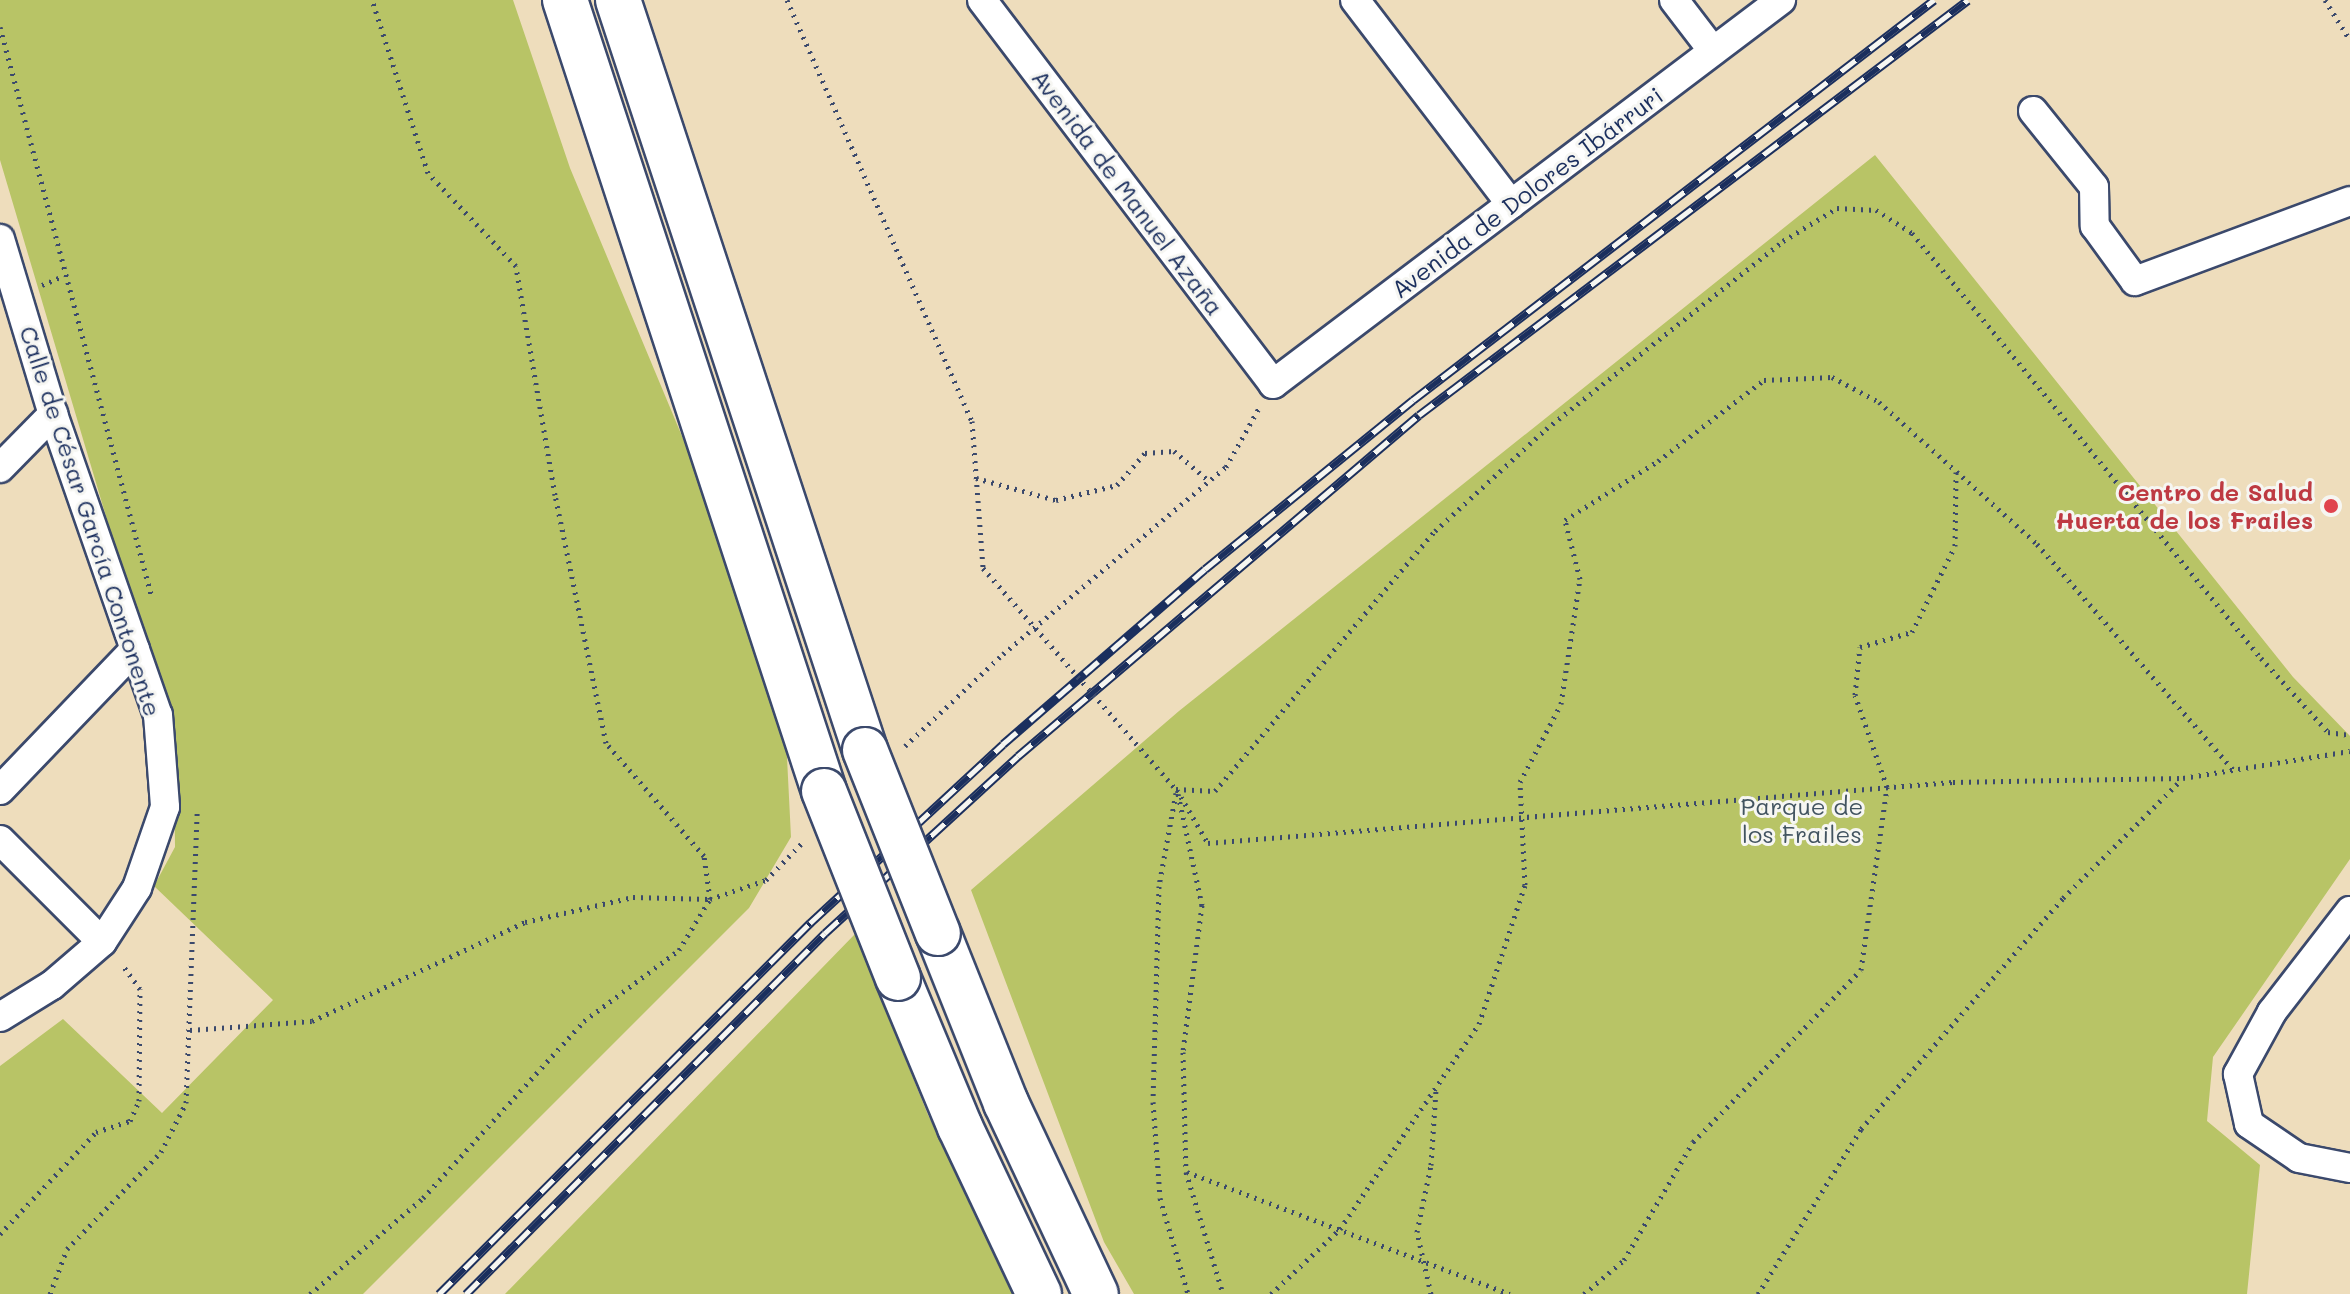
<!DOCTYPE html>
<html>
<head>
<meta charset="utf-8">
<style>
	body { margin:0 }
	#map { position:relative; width:2350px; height:1294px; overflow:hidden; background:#eeddbc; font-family:Mali,sans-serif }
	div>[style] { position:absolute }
	.green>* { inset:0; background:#b8c466 }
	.path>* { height:5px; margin-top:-2.5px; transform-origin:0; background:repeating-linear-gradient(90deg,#3b496c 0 2px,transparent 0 8px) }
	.roads { filter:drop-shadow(2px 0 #3b496c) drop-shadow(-2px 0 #3b496c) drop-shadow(0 2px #3b496c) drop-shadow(0 -2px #3b496c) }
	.street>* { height:28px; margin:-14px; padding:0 14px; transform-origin:14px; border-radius:14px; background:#fff }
	.highway>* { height:44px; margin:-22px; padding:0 22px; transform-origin:22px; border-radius:22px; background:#fff }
	.rail>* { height:9px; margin-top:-4.5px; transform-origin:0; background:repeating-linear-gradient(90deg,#f6f6f2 0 18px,#1b2f5e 0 36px); box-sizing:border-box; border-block:2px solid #1b2f5e }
	.path-bridge>* { height:5px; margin-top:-2.5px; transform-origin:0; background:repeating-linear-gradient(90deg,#3b496c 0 2px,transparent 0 8px) }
	.bridges { filter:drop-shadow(2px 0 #3b496c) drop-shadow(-2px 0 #3b496c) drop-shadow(0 2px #3b496c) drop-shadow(0 -2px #3b496c) }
	.highway-bridge>* { height:44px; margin:-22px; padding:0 22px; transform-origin:22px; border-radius:22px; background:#fff }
	.dots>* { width:22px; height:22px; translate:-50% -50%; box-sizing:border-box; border:4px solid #f6f6f2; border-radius:50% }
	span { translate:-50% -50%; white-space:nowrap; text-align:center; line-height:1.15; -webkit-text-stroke:6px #f6f6f2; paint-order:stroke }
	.street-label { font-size:24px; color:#1b2f5e }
	.health-label { font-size:24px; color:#be3a42; font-weight:700 }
	.right { translate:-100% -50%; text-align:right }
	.park-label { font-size:24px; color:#425460 }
</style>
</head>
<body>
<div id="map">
	<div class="green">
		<i style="clip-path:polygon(0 0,513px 0,570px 168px,783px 678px,791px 837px,749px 908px,363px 1294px,0 1294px,0 1066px,63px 1019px,162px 1113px,273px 1000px,154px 886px,175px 847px,174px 745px,0 160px)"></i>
		<i style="clip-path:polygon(1875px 155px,2293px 677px,2350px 736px,2350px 859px,2213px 1057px,2207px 1121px,2260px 1165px,2247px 1294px,1134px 1294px,1104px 1242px,971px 890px,1179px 711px)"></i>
		<i style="clip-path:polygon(855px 934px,928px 1115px,1019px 1294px,505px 1294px)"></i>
	</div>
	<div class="path">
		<i style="left:787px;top:0;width:460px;rotate:66.3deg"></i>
		<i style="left:972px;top:421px;width:147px;rotate:85.7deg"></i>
		<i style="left:2325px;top:0;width:47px;rotate:58deg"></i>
		<i style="left:0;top:27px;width:587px;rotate:75.09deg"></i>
		<i style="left:42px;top:285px;width:23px;rotate:-23deg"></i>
		<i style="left:976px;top:478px;width:83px;rotate:15.4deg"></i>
		<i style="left:1056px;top:500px;width:63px;rotate:-13.8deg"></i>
		<i style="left:1117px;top:485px;width:43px;rotate:-48.8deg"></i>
		<i style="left:1145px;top:453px;width:29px;rotate:-4deg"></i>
		<i style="left:1174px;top:451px;width:46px;rotate:40.6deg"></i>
		<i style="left:905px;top:746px;width:134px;rotate:-43.2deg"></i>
		<i style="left:1003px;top:654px;width:291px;rotate:-40deg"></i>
		<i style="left:1226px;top:467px;width:68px;rotate:-60.8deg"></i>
		<i style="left:1176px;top:789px;width:39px;rotate:3deg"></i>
		<i style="left:1215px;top:791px;width:341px;rotate:-49.8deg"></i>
		<i style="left:1435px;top:531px;width:151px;rotate:-42.6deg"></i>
		<i style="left:1546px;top:429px;width:303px;rotate:-38.4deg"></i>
		<i style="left:1783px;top:241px;width:63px;rotate:-31.4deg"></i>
		<i style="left:1837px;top:208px;width:39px;rotate:3deg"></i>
		<i style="left:1876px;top:210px;width:43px;rotate:32.6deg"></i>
		<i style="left:1912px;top:233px;width:550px;rotate:50.61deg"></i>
		<i style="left:2261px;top:658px;width:100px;rotate:47.8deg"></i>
		<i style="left:2328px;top:732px;width:22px;rotate:8deg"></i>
		<i style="left:1177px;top:790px;width:61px;rotate:59.7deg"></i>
		<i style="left:1208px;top:843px;width:747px;rotate:-4.68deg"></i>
		<i style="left:1953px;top:782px;width:230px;rotate:-1deg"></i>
		<i style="left:2183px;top:778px;width:169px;rotate:-9.2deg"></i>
		<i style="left:1176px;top:793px;width:95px;rotate:100.4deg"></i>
		<i style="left:1159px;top:886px;width:216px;rotate:91.6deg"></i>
		<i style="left:1153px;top:1102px;width:96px;rotate:85.8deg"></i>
		<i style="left:1160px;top:1198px;width:100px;rotate:73.7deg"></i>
		<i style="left:1178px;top:794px;width:114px;rotate:77.8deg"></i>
		<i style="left:1202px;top:905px;width:148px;rotate:97.4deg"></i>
		<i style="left:1183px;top:1052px;width:120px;rotate:88.6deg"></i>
		<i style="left:1186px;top:1172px;width:127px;rotate:73.1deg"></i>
		<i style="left:190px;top:1030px;width:122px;rotate:-4.2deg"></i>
		<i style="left:312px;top:1021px;width:235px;rotate:-24.9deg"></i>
		<i style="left:525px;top:922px;width:111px;rotate:-13deg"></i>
		<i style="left:633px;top:897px;width:77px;rotate:1.5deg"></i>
		<i style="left:710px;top:899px;width:59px;rotate:-18.7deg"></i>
		<i style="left:766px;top:880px;width:54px;rotate:-45.7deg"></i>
		<i style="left:1187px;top:1172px;width:345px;rotate:20.7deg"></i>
		<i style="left:0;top:1234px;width:140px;rotate:-46.7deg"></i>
		<i style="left:96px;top:1132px;width:36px;rotate:-18deg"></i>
		<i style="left:130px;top:1121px;width:22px;rotate:-66deg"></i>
		<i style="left:139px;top:1101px;width:112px;rotate:-89.5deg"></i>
		<i style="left:140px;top:989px;width:29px;rotate:-126deg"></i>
		<i style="left:50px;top:1294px;width:48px;rotate:-69.3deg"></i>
		<i style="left:67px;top:1249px;width:135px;rotate:-45.9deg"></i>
		<i style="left:161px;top:1152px;width:55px;rotate:-63deg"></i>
		<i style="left:186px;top:1103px;width:292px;rotate:-87.8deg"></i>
		<i style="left:310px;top:1294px;width:148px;rotate:-40.3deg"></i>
		<i style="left:423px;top:1198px;width:239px;rotate:-47.7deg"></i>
		<i style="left:584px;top:1021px;width:119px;rotate:-36.8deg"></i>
		<i style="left:679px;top:950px;width:60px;rotate:-58.7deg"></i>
		<i style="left:710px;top:899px;width:43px;rotate:-97.9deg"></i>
		<i style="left:704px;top:856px;width:150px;rotate:-130.9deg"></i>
		<i style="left:606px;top:743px;width:253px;rotate:-101.6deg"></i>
		<i style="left:555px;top:495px;width:232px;rotate:-99.7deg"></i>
		<i style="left:516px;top:266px;width:128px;rotate:-133.4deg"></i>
		<i style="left:428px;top:173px;width:182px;rotate:-107.9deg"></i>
		<i style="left:1271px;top:1294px;width:95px;rotate:-43.3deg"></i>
		<i style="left:1340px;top:1229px;width:248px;rotate:-55.9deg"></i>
		<i style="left:1479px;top:1024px;width:146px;rotate:-71.7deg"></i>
		<i style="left:1525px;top:885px;width:103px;rotate:-92.8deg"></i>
		<i style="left:1520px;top:782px;width:88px;rotate:-62.3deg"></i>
		<i style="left:1561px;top:704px;width:126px;rotate:-81.4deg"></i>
		<i style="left:1580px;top:579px;width:61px;rotate:-104.3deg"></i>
		<i style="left:1565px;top:520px;width:110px;rotate:-32.4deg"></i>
		<i style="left:1658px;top:461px;width:133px;rotate:-37.4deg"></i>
		<i style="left:1764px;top:380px;width:68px;rotate:-2.5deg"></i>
		<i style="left:1832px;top:377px;width:53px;rotate:28deg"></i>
		<i style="left:1879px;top:402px;width:212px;rotate:41.9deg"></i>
		<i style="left:2037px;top:544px;width:301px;rotate:49deg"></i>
		<i style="left:1431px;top:1294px;width:64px;rotate:-102.7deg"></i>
		<i style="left:1417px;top:1232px;width:68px;rotate:-78.2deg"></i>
		<i style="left:1431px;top:1165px;width:75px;rotate:-86.2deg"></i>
		<i style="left:1584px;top:1294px;width:52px;rotate:-40.4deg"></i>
		<i style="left:1624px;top:1260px;width:137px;rotate:-59.7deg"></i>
		<i style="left:1693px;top:1142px;width:240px;rotate:-45.7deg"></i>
		<i style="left:1861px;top:970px;width:185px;rotate:-81.9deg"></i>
		<i style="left:1887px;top:787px;width:97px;rotate:-109.2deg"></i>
		<i style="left:1855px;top:695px;width:48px;rotate:-84.1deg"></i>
		<i style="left:1860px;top:647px;width:54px;rotate:-16.1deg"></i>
		<i style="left:1912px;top:632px;width:96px;rotate:-63.4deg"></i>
		<i style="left:1955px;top:546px;width:74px;rotate:-89.2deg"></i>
		<i style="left:1758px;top:1294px;width:195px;rotate:-58deg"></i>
		<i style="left:1861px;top:1129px;width:307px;rotate:-48.8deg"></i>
		<i style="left:2063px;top:898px;width:168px;rotate:-45deg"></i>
	</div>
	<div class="roads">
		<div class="street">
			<i style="left:982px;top:0;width:482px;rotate:52.8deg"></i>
			<i style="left:1273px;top:384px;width:637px;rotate:-37.09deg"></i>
			<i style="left:1355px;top:0;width:257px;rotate:52.6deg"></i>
			<i style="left:1674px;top:0;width:64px;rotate:52.6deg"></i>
			<i style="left:2033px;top:111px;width:97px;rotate:51.2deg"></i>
			<i style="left:2094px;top:187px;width:39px;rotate:89deg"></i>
			<i style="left:2095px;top:226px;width:68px;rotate:54deg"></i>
			<i style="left:2135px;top:281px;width:229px;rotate:-20.4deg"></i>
			<i style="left:0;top:239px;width:183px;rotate:73.2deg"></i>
			<i style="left:53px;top:414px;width:319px;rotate:70.8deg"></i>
			<i style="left:158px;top:715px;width:92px;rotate:85.6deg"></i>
			<i style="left:165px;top:807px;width:86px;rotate:109.1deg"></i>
			<i style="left:137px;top:888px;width:64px;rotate:122.9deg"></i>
			<i style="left:102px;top:942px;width:66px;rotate:139.3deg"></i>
			<i style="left:52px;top:985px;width:61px;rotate:148.4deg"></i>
			<i style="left:0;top:468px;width:76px;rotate:-45.5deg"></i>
			<i style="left:0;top:790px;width:195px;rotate:-46.2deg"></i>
			<i style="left:0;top:840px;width:144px;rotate:45deg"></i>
			<i style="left:2350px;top:911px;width:128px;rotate:127.7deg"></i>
			<i style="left:2272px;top:1012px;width:71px;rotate:118.7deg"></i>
			<i style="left:2238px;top:1074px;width:51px;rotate:77.6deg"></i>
			<i style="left:2249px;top:1124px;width:60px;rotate:34.2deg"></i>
			<i style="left:2299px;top:1158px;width:52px;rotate:11.1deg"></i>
		</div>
		<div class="highway">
			<i style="left:565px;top:0;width:832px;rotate:71.87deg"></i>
			<i style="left:618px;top:0;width:790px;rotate:71.77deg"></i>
			<i style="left:938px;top:933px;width:183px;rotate:68.2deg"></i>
			<i style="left:1006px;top:1103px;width:211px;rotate:64.8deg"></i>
			<i style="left:898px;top:978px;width:161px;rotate:67.4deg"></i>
			<i style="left:960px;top:1127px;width:185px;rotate:64.7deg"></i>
		</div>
	</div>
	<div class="rail">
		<i style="left:439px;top:1294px;width:525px;rotate:-45deg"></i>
		<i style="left:810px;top:923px;width:263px;rotate:-42.8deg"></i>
		<i style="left:1003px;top:744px;width:267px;rotate:-40.9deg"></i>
		<i style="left:1205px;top:569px;width:268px;rotate:-39.1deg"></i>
		<i style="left:1413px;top:400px;width:657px;rotate:-37.52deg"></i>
		<i style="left:466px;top:1294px;width:509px;rotate:-45.16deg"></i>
		<i style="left:825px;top:933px;width:262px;rotate:-42.5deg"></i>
		<i style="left:1018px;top:756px;width:526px;rotate:-40.38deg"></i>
		<i style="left:1419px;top:415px;width:688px;rotate:-37.09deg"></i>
	</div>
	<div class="path-bridge">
		<i style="left:983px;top:568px;width:293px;rotate:48.9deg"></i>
	</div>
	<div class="bridges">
		<div class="highway-bridge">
			<i style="left:865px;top:750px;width:197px;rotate:68.3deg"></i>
			<i style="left:824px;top:791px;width:201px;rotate:68.4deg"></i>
		</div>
	</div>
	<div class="dots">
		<i style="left:2331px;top:506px;background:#e0444e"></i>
	</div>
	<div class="street-label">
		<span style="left:1128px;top:192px;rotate:53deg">Avenida de Manuel Azaña</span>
		<span style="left:1527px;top:192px;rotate:-37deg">Avenida de Dolores Ibárruri</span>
		<span style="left:91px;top:521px;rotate:72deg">Calle de César García Contonente</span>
	</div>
	<div class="health-label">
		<span class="right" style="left:2313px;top:506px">Centro de Salud<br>Huerta de los Frailes</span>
	</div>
	<div class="park-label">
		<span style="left:1802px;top:820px">Parque de<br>los Frailes</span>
	</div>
</div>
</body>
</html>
